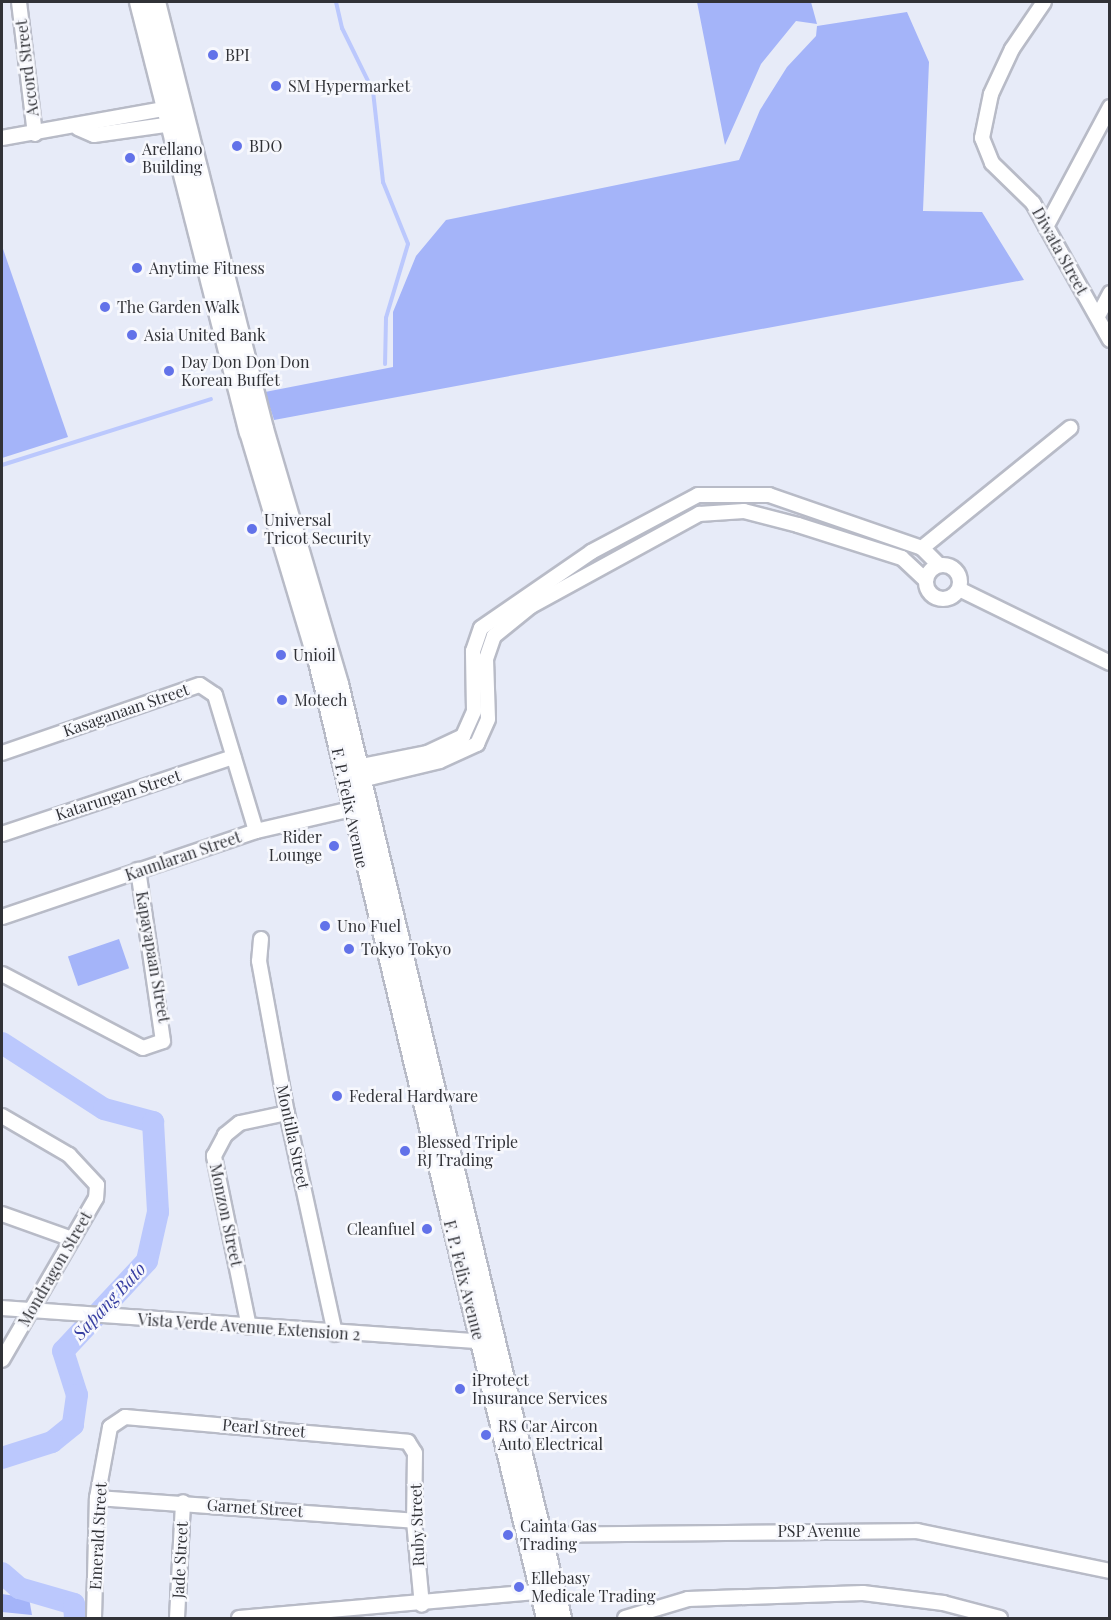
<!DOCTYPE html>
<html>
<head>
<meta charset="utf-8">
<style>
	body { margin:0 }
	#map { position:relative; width:1111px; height:1620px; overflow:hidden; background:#e7ebf8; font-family:"Playfair Display",serif }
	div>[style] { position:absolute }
	.green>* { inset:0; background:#a4b4f9; transform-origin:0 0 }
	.stream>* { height:4px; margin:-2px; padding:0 2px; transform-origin:2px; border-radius:2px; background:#bbc8fd }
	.river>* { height:22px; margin:-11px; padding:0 11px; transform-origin:11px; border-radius:11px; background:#bbc8fd }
	.roads { filter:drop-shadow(2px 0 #b8bbc7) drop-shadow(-2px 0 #b8bbc7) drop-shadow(0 2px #b8bbc7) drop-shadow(0 -2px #b8bbc7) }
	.minor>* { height:14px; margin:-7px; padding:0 7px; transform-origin:7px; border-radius:7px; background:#fff }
	.minor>.ring { margin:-7px; padding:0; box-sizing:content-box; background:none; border:14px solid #fff; border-radius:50% }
	.major>* { height:18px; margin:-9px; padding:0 9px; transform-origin:9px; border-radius:9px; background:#fff }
	.dots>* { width:16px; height:16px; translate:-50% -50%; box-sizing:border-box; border:3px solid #f7f8fd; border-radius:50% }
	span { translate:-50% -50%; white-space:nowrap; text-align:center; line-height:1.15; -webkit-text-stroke:5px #f7f8fd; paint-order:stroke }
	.poi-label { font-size:16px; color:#313237 }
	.left { translate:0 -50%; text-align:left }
	.right { translate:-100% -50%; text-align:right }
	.street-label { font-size:16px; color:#313237 }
	.water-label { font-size:18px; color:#373fa2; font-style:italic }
	.frame { position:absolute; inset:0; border:3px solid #313237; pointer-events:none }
</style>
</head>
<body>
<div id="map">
	<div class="green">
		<i style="clip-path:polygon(697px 2px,811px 2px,817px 24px,796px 21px,761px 64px,725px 145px)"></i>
		<i style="clip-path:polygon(907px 12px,929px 62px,923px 211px,982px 212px,1024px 280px,274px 420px,265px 392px,393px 367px,393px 312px,416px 256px,446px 220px,739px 160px,760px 110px,787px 67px,816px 36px,817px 26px)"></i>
		<i style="clip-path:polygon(2px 246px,68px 437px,2px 458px)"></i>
		<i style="left:119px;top:939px;width:31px;height:54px;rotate:71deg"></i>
		<i style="clip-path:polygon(2px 1594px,29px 1598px,32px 1615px,2px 1612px)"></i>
	</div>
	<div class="stream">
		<i style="left:336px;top:2px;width:27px;rotate:77deg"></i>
		<i style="left:342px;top:28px;width:70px;rotate:63.8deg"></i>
		<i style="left:373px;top:91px;width:92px;rotate:83.7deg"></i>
		<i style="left:383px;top:182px;width:67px;rotate:68deg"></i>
		<i style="left:408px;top:244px;width:77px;rotate:106.6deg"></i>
		<i style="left:386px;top:318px;width:46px;rotate:91.2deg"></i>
		<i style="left:2px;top:465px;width:219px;rotate:-17.5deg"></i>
	</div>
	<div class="river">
		<i style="left:2px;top:1043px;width:121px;rotate:32.9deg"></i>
		<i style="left:104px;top:1109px;width:51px;rotate:14.9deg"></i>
		<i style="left:153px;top:1122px;width:90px;rotate:86.8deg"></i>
		<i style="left:158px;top:1212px;width:50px;rotate:102.7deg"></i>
		<i style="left:147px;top:1261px;width:123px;rotate:133deg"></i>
		<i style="left:63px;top:1351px;width:46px;rotate:72.3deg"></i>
		<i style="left:77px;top:1395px;width:30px;rotate:98deg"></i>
		<i style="left:73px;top:1425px;width:27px;rotate:141deg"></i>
		<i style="left:52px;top:1442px;width:52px;rotate:162.3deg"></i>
		<i style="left:2px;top:1573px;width:23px;rotate:41deg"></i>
		<i style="left:19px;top:1588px;width:57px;rotate:16.2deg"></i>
		<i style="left:74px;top:1604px;width:14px;rotate:86deg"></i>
	</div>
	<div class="roads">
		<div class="minor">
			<i style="left:19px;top:2px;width:133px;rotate:83.1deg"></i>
			<i style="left:1044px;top:2px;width:57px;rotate:124.2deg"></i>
			<i style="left:1012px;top:49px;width:50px;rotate:115deg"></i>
			<i style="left:991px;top:94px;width:45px;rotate:101.6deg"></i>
			<i style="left:982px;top:138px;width:27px;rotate:68deg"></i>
			<i style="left:992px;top:163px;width:57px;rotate:44.3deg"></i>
			<i style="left:1033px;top:203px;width:157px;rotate:60.7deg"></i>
			<i style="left:78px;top:128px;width:17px;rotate:24deg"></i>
			<i style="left:94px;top:135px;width:86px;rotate:-8deg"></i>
			<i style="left:2px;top:138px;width:176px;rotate:-10.2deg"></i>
			<i style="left:1046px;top:227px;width:136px;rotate:-61.9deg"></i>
			<i style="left:1098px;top:316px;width:26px;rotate:-62deg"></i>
			<i style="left:922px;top:548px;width:191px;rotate:-39deg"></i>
			<i class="ring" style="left:926px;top:565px;width:20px;height:20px"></i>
			<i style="left:959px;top:589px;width:168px;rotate:26.1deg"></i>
			<i style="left:2px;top:753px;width:209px;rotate:-19deg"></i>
			<i style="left:200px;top:685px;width:18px;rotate:34deg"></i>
			<i style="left:215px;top:695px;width:142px;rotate:73.2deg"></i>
			<i style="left:351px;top:768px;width:77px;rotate:-11.2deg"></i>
			<i style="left:427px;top:753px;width:40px;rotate:-25deg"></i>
			<i style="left:463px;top:736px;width:27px;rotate:-66deg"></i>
			<i style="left:474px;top:711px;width:60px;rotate:-91deg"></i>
			<i style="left:473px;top:651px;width:24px;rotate:-71deg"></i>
			<i style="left:481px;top:628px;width:134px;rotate:-34.6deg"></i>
			<i style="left:591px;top:552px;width:121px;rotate:-28deg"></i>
			<i style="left:698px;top:495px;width:71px"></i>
			<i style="left:769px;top:495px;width:162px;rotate:19.1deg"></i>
			<i style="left:922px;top:548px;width:24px;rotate:45deg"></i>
			<i style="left:353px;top:782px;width:89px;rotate:-13.6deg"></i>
			<i style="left:440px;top:761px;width:41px;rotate:-24.7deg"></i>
			<i style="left:477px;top:744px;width:27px;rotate:-66deg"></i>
			<i style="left:488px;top:719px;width:60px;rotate:-91.9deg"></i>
			<i style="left:486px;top:659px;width:24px;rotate:-71deg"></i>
			<i style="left:494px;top:636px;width:48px;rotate:-39deg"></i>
			<i style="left:531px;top:606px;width:192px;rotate:-28.7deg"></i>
			<i style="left:699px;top:514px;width:45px;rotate:-3.8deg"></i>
			<i style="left:744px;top:511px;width:56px;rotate:14.5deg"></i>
			<i style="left:798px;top:525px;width:109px;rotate:17.6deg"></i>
			<i style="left:902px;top:558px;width:33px;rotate:43deg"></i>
			<i style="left:2px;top:834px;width:244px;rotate:-18.4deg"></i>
			<i style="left:2px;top:917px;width:268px;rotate:-18.7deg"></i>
			<i style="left:256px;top:831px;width:107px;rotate:-13deg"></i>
			<i style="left:261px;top:939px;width:22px;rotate:95deg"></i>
			<i style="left:259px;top:961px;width:155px;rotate:79.6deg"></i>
			<i style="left:287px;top:1113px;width:226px;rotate:77.7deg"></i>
			<i style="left:2px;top:974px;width:159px;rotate:27.7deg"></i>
			<i style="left:143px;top:1048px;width:21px;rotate:-19deg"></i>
			<i style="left:163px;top:1041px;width:173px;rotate:-98.3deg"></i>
			<i style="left:2px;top:1116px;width:78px;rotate:30.2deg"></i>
			<i style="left:69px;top:1155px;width:41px;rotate:47deg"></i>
			<i style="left:97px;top:1185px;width:13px;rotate:94deg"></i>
			<i style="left:96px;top:1198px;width:187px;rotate:120.1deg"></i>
			<i style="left:2px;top:1214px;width:74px;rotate:19.7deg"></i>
			<i style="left:2px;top:1308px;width:486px;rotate:4deg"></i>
			<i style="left:249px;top:1327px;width:175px;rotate:-101.6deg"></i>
			<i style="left:214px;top:1156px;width:24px;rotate:-62deg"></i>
			<i style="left:225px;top:1135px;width:19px;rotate:-39deg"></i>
			<i style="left:240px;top:1123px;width:48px;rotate:-12deg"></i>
			<i style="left:97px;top:1498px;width:318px;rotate:4.1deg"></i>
			<i style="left:534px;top:1535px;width:383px;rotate:-0.6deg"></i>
			<i style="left:917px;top:1531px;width:197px;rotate:11.7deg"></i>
			<i style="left:94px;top:1618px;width:120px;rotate:-88.6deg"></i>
			<i style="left:97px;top:1498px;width:72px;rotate:-79.6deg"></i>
			<i style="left:110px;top:1427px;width:18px;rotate:-34deg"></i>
			<i style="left:125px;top:1417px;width:284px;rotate:5deg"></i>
			<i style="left:408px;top:1442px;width:13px;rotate:58deg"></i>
			<i style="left:415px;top:1453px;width:68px;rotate:90.8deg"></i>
			<i style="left:414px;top:1521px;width:84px;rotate:84.6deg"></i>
			<i style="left:177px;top:1618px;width:116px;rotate:-87deg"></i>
			<i style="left:239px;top:1618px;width:309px;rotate:-5deg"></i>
			<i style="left:625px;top:1618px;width:66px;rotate:-16.8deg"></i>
			<i style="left:688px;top:1599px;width:175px;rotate:-2deg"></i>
			<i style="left:863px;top:1593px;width:81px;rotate:7.1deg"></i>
			<i style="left:943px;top:1603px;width:59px;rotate:14.7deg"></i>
		</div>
		<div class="major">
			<i style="left:139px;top:2px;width:444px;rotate:75.7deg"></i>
			<i style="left:249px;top:432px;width:240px;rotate:73.3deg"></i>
			<i style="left:318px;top:662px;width:983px;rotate:76.59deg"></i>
			<i style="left:156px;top:2px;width:440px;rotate:75.8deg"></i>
			<i style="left:264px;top:429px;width:266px;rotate:73.6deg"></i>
			<i style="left:339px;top:684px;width:960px;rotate:76.57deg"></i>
		</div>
	</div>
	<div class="dots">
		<i style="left:213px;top:55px;background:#6272e9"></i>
		<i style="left:276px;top:86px;background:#6272e9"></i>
		<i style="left:237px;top:146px;background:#6272e9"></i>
		<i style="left:130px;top:158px;background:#6272e9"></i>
		<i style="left:137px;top:268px;background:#6272e9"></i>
		<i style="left:105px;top:307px;background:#6272e9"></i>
		<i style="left:132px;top:335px;background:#6272e9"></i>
		<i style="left:169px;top:371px;background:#6272e9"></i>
		<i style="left:252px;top:529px;background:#6272e9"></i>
		<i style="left:281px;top:655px;background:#6272e9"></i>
		<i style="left:282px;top:700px;background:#6272e9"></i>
		<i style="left:334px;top:846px;background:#6272e9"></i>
		<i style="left:325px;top:926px;background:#6272e9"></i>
		<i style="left:349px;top:949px;background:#6272e9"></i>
		<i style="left:337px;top:1096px;background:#6272e9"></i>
		<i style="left:405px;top:1151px;background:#6272e9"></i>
		<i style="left:427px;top:1229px;background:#6272e9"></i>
		<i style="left:460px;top:1389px;background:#6272e9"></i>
		<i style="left:486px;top:1435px;background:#6272e9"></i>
		<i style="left:508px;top:1535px;background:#6272e9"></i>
		<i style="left:519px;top:1587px;background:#6272e9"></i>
	</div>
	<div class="poi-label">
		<span class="left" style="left:225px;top:55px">BPI</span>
		<span class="left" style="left:288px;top:86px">SM Hypermarket</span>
		<span class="left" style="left:249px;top:146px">BDO</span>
		<span class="left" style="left:142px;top:158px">Arellano<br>Building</span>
		<span class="left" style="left:149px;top:268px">Anytime Fitness</span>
		<span class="left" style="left:117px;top:307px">The Garden Walk</span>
		<span class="left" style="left:144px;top:335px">Asia United Bank</span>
		<span class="left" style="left:181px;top:371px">Day Don Don Don<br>Korean Buffet</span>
		<span class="left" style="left:264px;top:529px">Universal<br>Tricot Security</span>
		<span class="left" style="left:293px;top:655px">Unioil</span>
		<span class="left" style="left:294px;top:700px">Motech</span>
		<span class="right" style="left:322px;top:846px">Rider<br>Lounge</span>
		<span class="left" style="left:337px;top:926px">Uno Fuel</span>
		<span class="left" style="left:361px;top:949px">Tokyo Tokyo</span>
		<span class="left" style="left:349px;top:1096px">Federal Hardware</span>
		<span class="left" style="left:417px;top:1151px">Blessed Triple<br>RJ Trading</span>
		<span class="right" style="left:415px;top:1229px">Cleanfuel</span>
		<span class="left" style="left:472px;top:1389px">iProtect<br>Insurance Services</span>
		<span class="left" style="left:498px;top:1435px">RS Car Aircon<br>Auto Electrical</span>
		<span class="left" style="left:520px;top:1535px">Cainta Gas<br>Trading</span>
		<span class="left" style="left:531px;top:1587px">Ellebasy<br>Medicale Trading</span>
	</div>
	<div class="street-label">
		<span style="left:27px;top:68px;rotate:-97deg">Accord Street</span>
		<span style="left:1060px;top:251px;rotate:61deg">Diwata Street</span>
		<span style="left:126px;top:710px;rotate:-19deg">Kasaganaan Street</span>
		<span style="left:118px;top:795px;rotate:-18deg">Katarungan Street</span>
		<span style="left:350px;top:808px;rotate:78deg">F. P. Felix Avenue</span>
		<span style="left:183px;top:856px;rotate:-19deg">Kaunlaran Street</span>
		<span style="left:153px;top:957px;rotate:80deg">Kapayapaan Street</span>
		<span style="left:293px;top:1137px;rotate:78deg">Montilla Street</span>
		<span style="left:226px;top:1215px;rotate:78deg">Monzon Street</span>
		<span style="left:55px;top:1269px;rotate:-60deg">Mondragon Street</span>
		<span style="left:464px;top:1280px;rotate:76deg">F. P. Felix Avenue</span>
		<span style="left:249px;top:1327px;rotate:4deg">Vista Verde Avenue Extension 2</span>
		<span style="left:264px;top:1428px;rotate:5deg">Pearl Street</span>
		<span style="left:255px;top:1508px;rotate:4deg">Garnet Street</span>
		<span style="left:417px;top:1525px;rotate:-92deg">Ruby Street</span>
		<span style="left:819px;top:1531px">PSP Avenue</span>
		<span style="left:98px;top:1536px;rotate:-87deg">Emerald Street</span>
		<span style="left:180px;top:1560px;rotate:-87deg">Jade Street</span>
	</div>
	<div class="water-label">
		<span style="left:109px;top:1301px;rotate:-47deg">Sapang Bato</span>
	</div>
	<div class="frame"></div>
</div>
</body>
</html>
